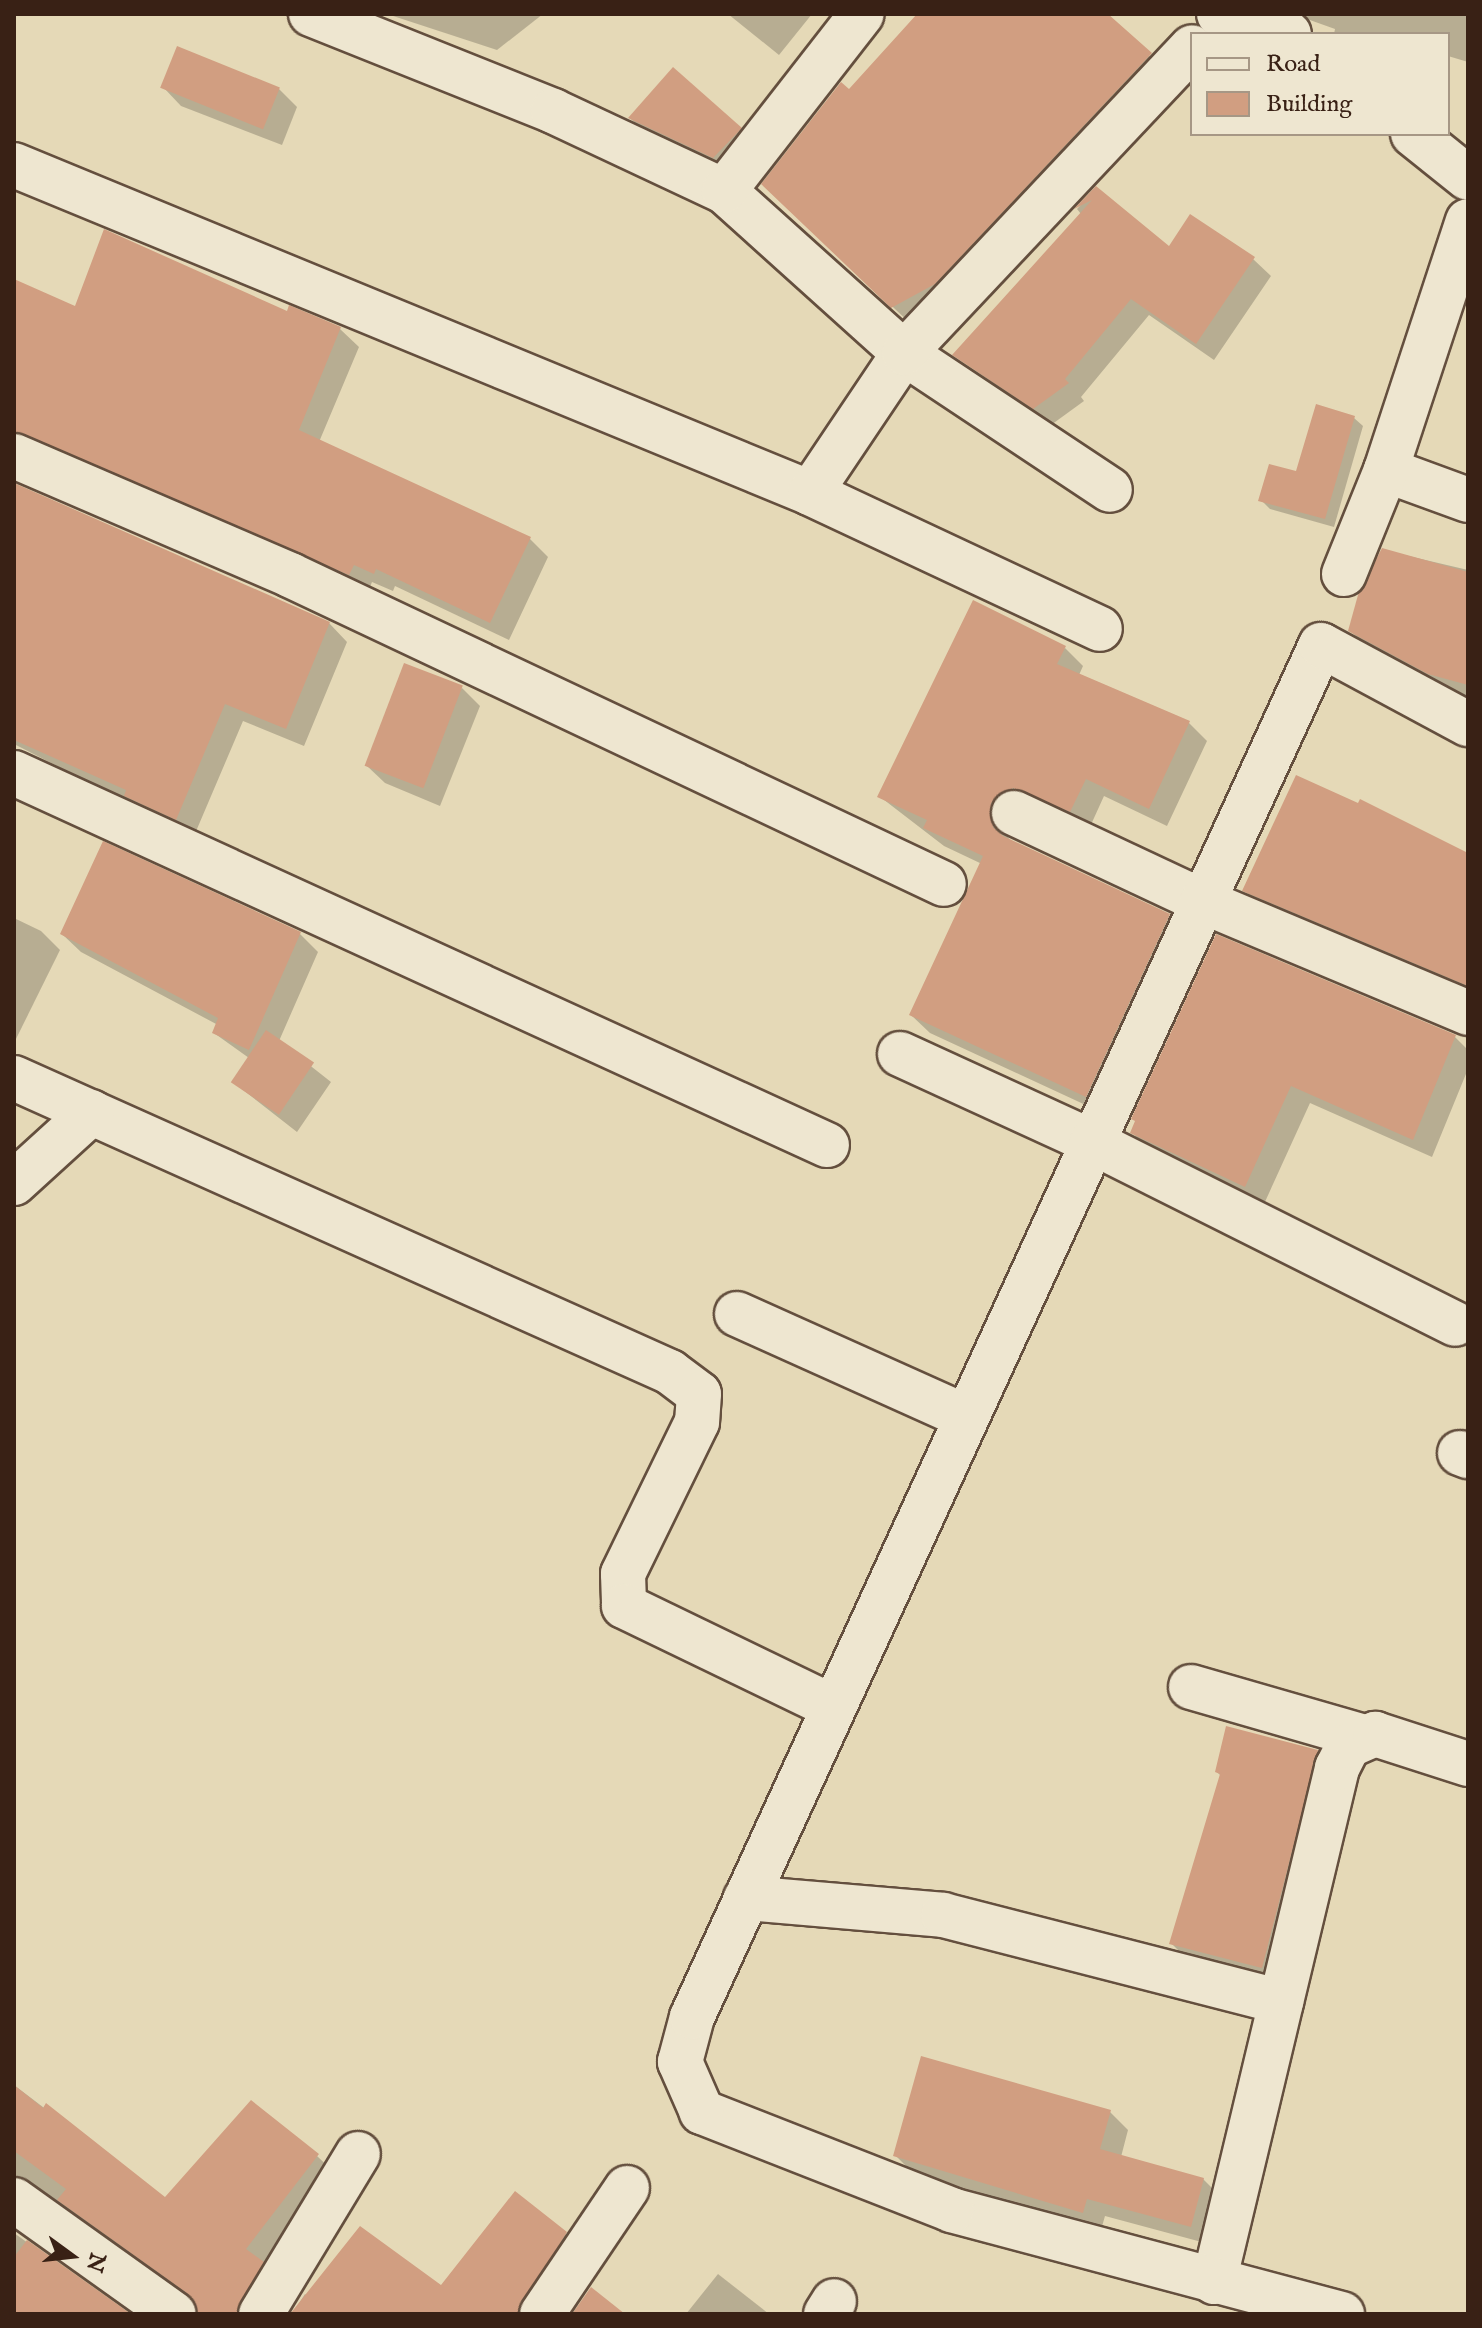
<!DOCTYPE html>
<html>
<head>
<meta charset="utf-8">
<style>
	body { margin:0 }
	#map { position:relative; width:1482px; height:2328px; overflow:hidden; background:#e5d9b7; font-family:"IM FELL English",serif }
	div>[style] { position:absolute }
	.shadow>* { inset:0; background:#0003 }
	.building>* { inset:0; background:#d19e81; transform-origin:0 0 }
	.roads { filter:drop-shadow(2px 0 #644f3e) drop-shadow(-2px 0 #644f3e) drop-shadow(0 2px #644f3e) drop-shadow(0 -2px #644f3e) }
	.minor>* { height:44px; margin:-22px; padding:0 22px; transform-origin:22px; border-radius:22px; background:#eee6d0 }
	span { translate:-50% -50%; white-space:nowrap; text-align:center; line-height:1.15; -webkit-text-stroke:8px #eee6d0; paint-order:stroke }
	.frame { position:absolute; inset:0; border:16px solid #392115; pointer-events:none }
	.legend { position:absolute; left:1190px; top:32px; width:260px; height:104px; box-sizing:border-box; background:#eee6d0; border:2px solid #a69785; margin:0; padding:10px 14px; list-style:none; font-size:24px; color:#392115 }
	.legend li { display:flex; align-items:center; gap:16px; height:40px }
	.legend b { width:40px; border:2px solid #a69785 }
	.north { position:absolute; left:32px; top:2216px; width:80px; height:80px; -webkit-text-stroke:6px #eee6d0; paint-order:stroke; rotate:105deg; font-size:22px; font-weight:700; line-height:32px; text-align:center; color:#392115 }
	.north::after { content:''; display:block; margin:auto; width:28px; height:36px; background:#392115; clip-path:polygon(50% 0,100% 100%,50% 72%,0 100%) }
</style>
</head>
<body>
<div id="map">
	<div class="shadow">
		<i style="clip-path:polygon(387px 14px,543px 14px,497px 50px)"></i>
		<i style="clip-path:polygon(728px 14px,812px 14px,779px 55px)"></i>
		<i style="clip-path:polygon(921px 14px,1105px 14px,1170px 75px,913px 326px,784px 204px,849px 92px)"></i>
		<i style="clip-path:polygon(1293px 14px,1468px 14px,1468px 62px,1448px 56px,1448px 34px,1334px 34px,1335px 29px)"></i>
		<i style="clip-path:polygon(163px 87px,279px 89px,297px 107px,282px 145px,181px 106px)"></i>
		<i style="clip-path:polygon(630px 118px,740px 129px,758px 147px,732px 175px,648px 136px)"></i>
		<i style="clip-path:polygon(1096px 189px,1169px 249px,1253px 259px,1271px 276px,1214px 360px,1149px 315px,1081px 397px,1084px 401px,1051px 425px,955px 355px,1081px 214px,1077px 209px)"></i>
		<i style="clip-path:polygon(14px 281px,76px 309px,288px 314px,290px 308px,340px 329px,359px 347px,319px 442px,530px 539px,548px 557px,509px 640px,395px 586px,393px 591px,372px 582px,368px 592px,14px 442px)"></i>
		<i style="clip-path:polygon(1354px 418px,1363px 426px,1334px 527px,1270px 509px,1261px 500px,1297px 474px)"></i>
		<i style="clip-path:polygon(14px 485px,329px 623px,347px 642px,304px 746px,243px 721px,194px 836px,14px 744px)"></i>
		<i style="clip-path:polygon(1383px 550px,1468px 570px,1468px 698px,1368px 649px,1350px 630px)"></i>
		<i style="clip-path:polygon(1065px 648px,1083px 666px,1079px 675px,1189px 723px,1207px 741px,1167px 826px,1104px 796px,1089px 829px,1017px 811px,1006px 834px,1011px 842px,1169px 915px,1187px 934px,1105px 1114px,930px 1033px,911px 1015px,982px 864px,944px 846px,879px 796px)"></i>
		<i style="clip-path:polygon(462px 688px,480px 706px,440px 806px,385px 783px,366px 765px)"></i>
		<i style="clip-path:polygon(1468px 855px,1468px 995px,1262px 908px,1244px 890px)"></i>
		<i style="clip-path:polygon(14px 918px,41px 931px,60px 950px,14px 1043px)"></i>
		<i style="clip-path:polygon(62px 934px,300px 934px,318px 952px,279px 1041px,331px 1082px,297px 1132px,233px 1082px,249px 1058px,214px 1033px,218px 1025px,81px 952px)"></i>
		<i style="clip-path:polygon(1217px 937px,1455px 1037px,1468px 1050px,1468px 1069px,1432px 1157px,1310px 1103px,1264px 1204px,1150px 1151px,1132px 1132px)"></i>
		<i style="clip-path:polygon(1317px 1751px,1335px 1770px,1280px 1985px,1189px 1961px,1171px 1943px,1221px 1776px,1217px 1772px)"></i>
		<i style="clip-path:polygon(14px 2085px,165px 2200px,317px 2156px,335px 2173px,265px 2266px,280px 2281px,262px 2314px,199px 2314px,199px 2304px,48px 2197px,23px 2194px,14px 2201px)"></i>
		<i style="clip-path:polygon(1110px 2112px,1128px 2130px,1121px 2157px,1203px 2179px,1222px 2198px,1209px 2244px,1105px 2216px,1101px 2230px,913px 2173px,895px 2155px)"></i>
		<i style="clip-path:polygon(14px 2233px,127px 2314px,14px 2314px)"></i>
		<i style="clip-path:polygon(566px 2234px,584px 2252px,542px 2314px,292px 2314px,305px 2294px,310px 2298px,440px 2290px)"></i>
		<i style="clip-path:polygon(718px 2274px,769px 2314px,686px 2314px)"></i>
	</div>
	<div class="building">
		<i style="clip-path:polygon(917px 14px,1108px 14px,1152px 53px,935px 284px,891px 308px,761px 184px,841px 82px,849px 89px)"></i>
		<i style="left:177px;top:46px;width:111px;height:45px;rotate:22deg"></i>
		<i style="clip-path:polygon(673px 67px,742px 128px,713px 158px,628px 118px)"></i>
		<i style="clip-path:polygon(1096px 186px,1169px 246px,1190px 214px,1255px 257px,1196px 344px,1131px 299px,1065px 379px,1069px 383px,1033px 409px,952px 355px,1092px 200px,1074px 209px)"></i>
		<i style="clip-path:polygon(104px 229px,287px 311px,289px 305px,341px 327px,299px 430px,531px 537px,490px 623px,376px 569px,374px 574px,354px 565px,349px 575px,14px 432px,14px 279px,75px 306px)"></i>
		<i style="clip-path:polygon(1316px 404px,1355px 416px,1325px 519px,1258px 501px,1269px 464px,1296px 471px)"></i>
		<i style="clip-path:polygon(14px 483px,330px 622px,286px 729px,225px 704px,176px 820px,124px 796px,126px 790px,14px 740px)"></i>
		<i style="clip-path:polygon(1382px 548px,1468px 572px,1468px 685px,1428px 674px,1348px 631px,1358px 595px)"></i>
		<i style="clip-path:polygon(973px 600px,1066px 646px,1057px 664px,1190px 721px,1149px 809px,1086px 779px,1070px 812px,1013px 788px,991px 803px,993px 827px,1003px 836px,1170px 914px,1086px 1097px,909px 1015px,983px 856px,923px 828px,927px 820px,877px 797px)"></i>
		<i style="left:404px;top:663px;width:63px;height:110px;rotate:21deg"></i>
		<i style="clip-path:polygon(1296px 775px,1358px 803px,1360px 799px,1468px 853px,1468px 986px,1242px 891px)"></i>
		<i style="clip-path:polygon(103px 841px,301px 932px,249px 1050px,212px 1033px,218px 1018px,60px 934px)"></i>
		<i style="clip-path:polygon(1216px 934px,1456px 1035px,1413px 1140px,1291px 1086px,1245px 1187px,1130px 1133px,1135px 1121px,1131px 1119px)"></i>
		<i style="left:266px;top:1030px;width:58px;height:63px;rotate:34deg"></i>
		<i style="clip-path:polygon(1226px 1726px,1318px 1750px,1262px 1968px,1169px 1944px,1220px 1774px,1215px 1772px)"></i>
		<i style="clip-path:polygon(921px 2056px,1111px 2110px,1100px 2149px,1204px 2178px,1191px 2227px,1087px 2199px,1083px 2213px,893px 2156px)"></i>
		<i style="clip-path:polygon(14px 2085px,43px 2108px,46px 2103px,165px 2197px,251px 2100px,319px 2154px,246px 2249px,264px 2262px,236px 2314px,199px 2314px,188px 2294px,57px 2200px,66px 2189px,14px 2151px)"></i>
		<i style="clip-path:polygon(515px 2191px,567px 2232px,517px 2314px,290px 2314px,360px 2226px,441px 2285px)"></i>
		<i style="clip-path:polygon(27px 2240px,131px 2314px,14px 2314px,14px 2257px)"></i>
		<i style="clip-path:polygon(591px 2287px,625px 2314px,572px 2314px)"></i>
	</div>
	<div class="roads">
		<div class="minor">
			<i style="left:311px;top:14px;width:261px;rotate:21.8deg"></i>
			<i style="left:553px;top:111px;width:189px;rotate:25.1deg"></i>
			<i style="left:724px;top:191px;width:242px;rotate:42deg"></i>
			<i style="left:904px;top:353px;width:247px;rotate:33.6deg"></i>
			<i style="left:1219px;top:14px;width:60px;rotate:10.6deg"></i>
			<i style="left:1278px;top:25px;width:14px;rotate:39deg"></i>
			<i style="left:1413px;top:134px;width:70px;rotate:38.7deg"></i>
			<i style="left:14px;top:165px;width:861px;rotate:22.39deg"></i>
			<i style="left:810px;top:493px;width:320px;rotate:25.1deg"></i>
			<i style="left:724px;top:191px;width:224px;rotate:-52.1deg"></i>
			<i style="left:14px;top:456px;width:301px;rotate:23.3deg"></i>
			<i style="left:290px;top:575px;width:723px;rotate:25.29deg"></i>
			<i style="left:1386px;top:470px;width:87px;rotate:20.1deg"></i>
			<i style="left:810px;top:493px;width:169px;rotate:-56.1deg"></i>
			<i style="left:904px;top:353px;width:420px;rotate:-46.7deg"></i>
			<i style="left:1344px;top:574px;width:112px;rotate:-68deg"></i>
			<i style="left:1386px;top:470px;width:262px;rotate:-71.8deg"></i>
			<i style="left:14px;top:773px;width:894px;rotate:24.59deg"></i>
			<i style="left:1014px;top:813px;width:208px;rotate:25.1deg"></i>
			<i style="left:1202px;top:901px;width:289px;rotate:22.8deg"></i>
			<i style="left:900px;top:1054px;width:211px;rotate:24.6deg"></i>
			<i style="left:1092px;top:1142px;width:406px;rotate:26.6deg"></i>
			<i style="left:14px;top:1078px;width:719px;rotate:24.14deg"></i>
			<i style="left:670px;top:1372px;width:36px;rotate:37deg"></i>
			<i style="left:699px;top:1394px;width:28px;rotate:94deg"></i>
			<i style="left:697px;top:1422px;width:169px;rotate:116deg"></i>
			<i style="left:623px;top:1574px;width:32px;rotate:88deg"></i>
			<i style="left:624px;top:1606px;width:232px;rotate:25.8deg"></i>
			<i style="left:14px;top:1183px;width:105px;rotate:-42.3deg"></i>
			<i style="left:737px;top:1314px;width:251px;rotate:24.2deg"></i>
			<i style="left:1460px;top:1453px;width:9px;rotate:21deg"></i>
			<i style="left:1191px;top:1687px;width:177px;rotate:16.1deg"></i>
			<i style="left:746px;top:1898px;width:198px;rotate:4.9deg"></i>
			<i style="left:943px;top:1915px;width:349px;rotate:14.4deg"></i>
			<i style="left:14px;top:2200px;width:196px;rotate:35.5deg"></i>
			<i style="left:1214px;top:2282px;width:529px;rotate:-76.54deg"></i>
			<i style="left:1337px;top:1768px;width:25px;rotate:-63deg"></i>
			<i style="left:1348px;top:1746px;width:30px;rotate:-24deg"></i>
			<i style="left:1375px;top:1734px;width:98px;rotate:17.9deg"></i>
			<i style="left:261px;top:2314px;width:187px;rotate:-58.8deg"></i>
			<i style="left:542px;top:2314px;width:152px;rotate:-56deg"></i>
			<i style="left:826px;top:2314px;width:15px;rotate:-58deg"></i>
			<i style="left:1342px;top:2314px;width:404px;rotate:-165.1deg"></i>
			<i style="left:952px;top:2210px;width:269px;rotate:-158.6deg"></i>
			<i style="left:702px;top:2112px;width:55px;rotate:-113.7deg"></i>
			<i style="left:680px;top:2062px;width:47px;rotate:-75.1deg"></i>
			<i style="left:692px;top:2017px;width:1509px;rotate:-65.37deg"></i>
			<i style="left:1321px;top:645px;width:167px;rotate:28.3deg"></i>
		</div>
	</div>
	<div class="frame"></div>
	<ul class="legend">
	<li><b style="height:10px;background:#eee6d0"></b>Road</li>
	<li><b style="height:22px;background:#d19e81"></b>Building</li>
	</ul>
	<div class="north">N</div>
</div>
</body>
</html>
